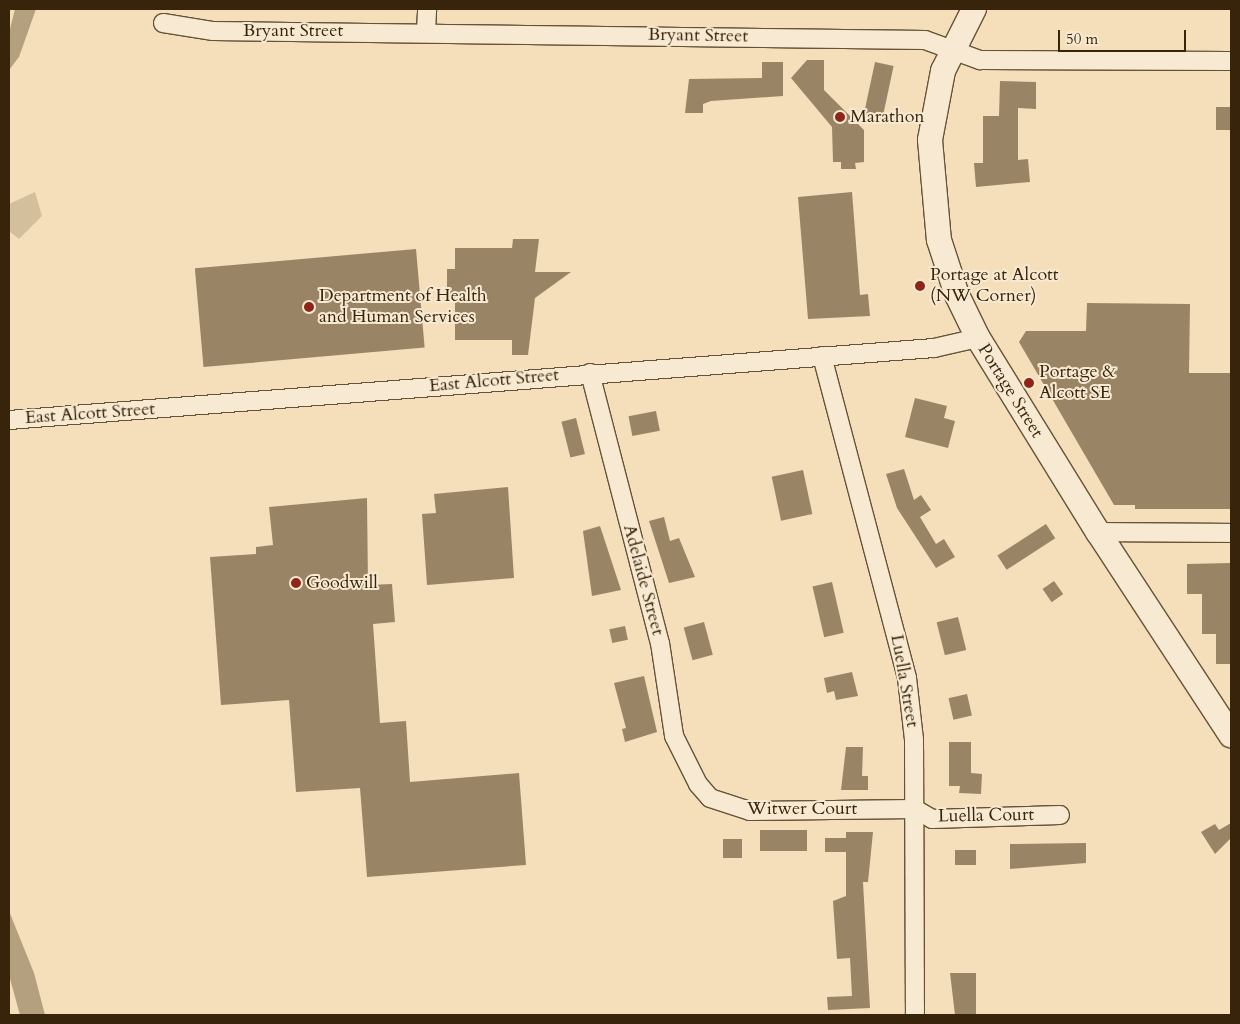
<!DOCTYPE html>
<html>
<head>
<meta charset="utf-8">
<style>
	body { margin:0 }
	#map { position:relative; width:1240px; height:1024px; overflow:hidden; background:#f4dfba; font-family:Cardo,serif }
	div>[style] { position:absolute }
	.green>* { inset:0; background:#d4bf9c }
	.water>* { inset:0; background:#b49f7e }
	.building>* { inset:0; background:#998566; transform-origin:0 0 }
	.roads { filter:drop-shadow(1px 0 #665337) drop-shadow(-1px 0 #665337) drop-shadow(0 1px #665337) drop-shadow(0 -1px #665337) }
	.minor>* { height:18px; margin:-9px; padding:0 9px; transform-origin:9px; border-radius:9px; background:#f8ead2 }
	.secondary>* { height:24px; margin:-12px; padding:0 12px; transform-origin:12px; border-radius:12px; background:#f8ead2 }
	.dots>* { width:14px; height:14px; translate:-50% -50%; box-sizing:border-box; border:2px solid #f8ead2; border-radius:50% }
	span { translate:-50% -50%; white-space:nowrap; text-align:center; line-height:1.15; -webkit-text-stroke:4px #f8ead2; paint-order:stroke }
	.street-label { font-size:18px; color:#37240b }
	.poi-label { font-size:18px; color:#37240b }
	.left { translate:0 -50%; text-align:left }
	.frame { position:absolute; inset:0; border:10px solid #37240b; pointer-events:none }
	.scale { position:absolute; left:1058px; top:30px; width:128px; height:22px; box-sizing:border-box; border:2px solid #37240b; border-top:0; padding-left:6px; font-size:15px; line-height:18px; white-space:nowrap; color:#37240b; -webkit-text-stroke:4px #f8ead2; paint-order:stroke }
</style>
</head>
<body>
<div id="map">
	<div class="green">
		<i style="clip-path:polygon(35px 192px,42px 216px,19px 239px,9px 231px,9px 204px)"></i>
	</div>
	<div class="water">
		<i style="clip-path:polygon(15px 9px,36px 9px,19px 57px,9px 70px,9px 33px)"></i>
		<i style="clip-path:polygon(9px 911px,34px 973px,45px 1015px,20px 1015px,9px 975px)"></i>
	</div>
	<div class="building">
		<i style="clip-path:polygon(807px 60px,824px 60px,824px 90px,864px 130px,864px 162px,855px 163px,856px 169px,841px 169px,841px 162px,833px 162px,832px 127px,791px 78px)"></i>
		<i style="clip-path:polygon(762px 62px,783px 62px,783px 96px,711px 101px,703px 104px,703px 113px,685px 113px,689px 79px,762px 78px)"></i>
		<i style="left:875px;top:62px;width:19px;height:55px;rotate:12deg"></i>
		<i style="clip-path:polygon(1000px 81px,1036px 82px,1036px 109px,1018px 108px,1018px 160px,1028px 159px,1030px 182px,976px 187px,974px 163px,983px 163px,983px 116px,999px 116px)"></i>
		<i style="left:1216px;top:107px;width:15px;height:23px"></i>
		<i style="clip-path:polygon(852px 192px,860px 295px,868px 294px,870px 316px,808px 319px,798px 197px)"></i>
		<i style="clip-path:polygon(513px 239px,539px 239px,535px 272px,571px 272px,535px 298px,528px 355px,512px 355px,512px 340px,455px 340px,455px 297px,447px 297px,447px 269px,455px 269px,455px 248px,512px 248px)"></i>
		<i style="left:416px;top:249px;width:99px;height:222px;rotate:85deg"></i>
		<i style="clip-path:polygon(1087px 303px,1190px 304px,1189px 373px,1231px 373px,1231px 509px,1135px 509px,1135px 505px,1114px 505px,1019px 342px,1026px 331px,1086px 331px)"></i>
		<i style="clip-path:polygon(915px 398px,947px 406px,944px 418px,955px 421px,948px 448px,905px 437px)"></i>
		<i style="left:656px;top:411px;width:20px;height:28px;rotate:79deg"></i>
		<i style="left:576px;top:418px;width:37px;height:15px;rotate:76deg"></i>
		<i style="clip-path:polygon(904px 469px,914px 500px,921px 495px,931px 510px,920px 517px,936px 544px,944px 539px,955px 557px,936px 568px,897px 508px,886px 474px)"></i>
		<i style="left:803px;top:470px;width:45px;height:32px;rotate:78deg"></i>
		<i style="clip-path:polygon(508px 487px,514px 578px,427px 585px,422px 514px,436px 513px,434px 494px)"></i>
		<i style="clip-path:polygon(367px 498px,368px 585px,392px 584px,395px 622px,373px 624px,380px 723px,406px 721px,410px 782px,519px 773px,526px 865px,367px 877px,360px 788px,296px 792px,289px 700px,221px 705px,210px 557px,256px 554px,256px 547px,273px 545px,269px 507px)"></i>
		<i style="clip-path:polygon(664px 517px,670px 541px,679px 538px,695px 577px,669px 583px,649px 521px)"></i>
		<i style="left:1046px;top:524px;width:17px;height:58px;rotate:57deg"></i>
		<i style="clip-path:polygon(600px 526px,621px 590px,592px 596px,583px 531px)"></i>
		<i style="clip-path:polygon(1231px 563px,1231px 664px,1216px 664px,1216px 634px,1202px 634px,1202px 594px,1187px 594px,1187px 564px)"></i>
		<i style="left:1054px;top:581px;width:16px;height:14px;rotate:55deg"></i>
		<i style="left:832px;top:582px;width:52px;height:20px;rotate:77deg"></i>
		<i style="left:958px;top:617px;width:34px;height:22px;rotate:76deg"></i>
		<i style="left:704px;top:622px;width:34px;height:21px;rotate:75deg"></i>
		<i style="left:625px;top:626px;width:14px;height:16px;rotate:78deg"></i>
		<i style="clip-path:polygon(852px 672px,858px 696px,836px 700px,834px 691px,827px 693px,824px 678px)"></i>
		<i style="clip-path:polygon(644px 676px,657px 732px,625px 742px,622px 729px,626px 728px,614px 683px)"></i>
		<i style="left:967px;top:694px;width:22px;height:19px;rotate:77deg"></i>
		<i style="clip-path:polygon(949px 742px,971px 742px,971px 773px,982px 774px,981px 794px,959px 793px,960px 786px,949px 786px)"></i>
		<i style="clip-path:polygon(846px 747px,863px 747px,862px 776px,868px 776px,868px 790px,841px 790px)"></i>
		<i style="clip-path:polygon(1231px 823px,1231px 838px,1215px 854px,1201px 832px,1215px 824px,1219px 830px)"></i>
		<i style="left:760px;top:830px;width:47px;height:21px"></i>
		<i style="clip-path:polygon(846px 832px,873px 832px,868px 882px,863px 882px,870px 1008px,828px 1010px,827px 997px,852px 996px,850px 958px,837px 959px,833px 901px,846px 896px,846px 852px,825px 852px,825px 838px,846px 838px)"></i>
		<i style="left:742px;top:839px;width:19px;height:19px;rotate:90deg"></i>
		<i style="clip-path:polygon(1086px 843px,1086px 863px,1010px 869px,1010px 844px)"></i>
		<i style="left:955px;top:850px;width:21px;height:15px"></i>
		<i style="clip-path:polygon(950px 973px,976px 973px,976px 1015px,955px 1015px)"></i>
	</div>
	<div class="roads">
		<div class="minor">
			<i style="left:163px;top:23px;width:51px;rotate:9.1deg"></i>
			<i style="left:213px;top:31px;width:712px;rotate:0.72deg"></i>
			<i style="left:925px;top:40px;width:59px;rotate:20deg"></i>
			<i style="left:980px;top:60px;width:251px;rotate:0.2deg"></i>
			<i style="left:426px;top:31px;width:22px;rotate:-87deg"></i>
			<i style="left:822px;top:356px;width:333px;rotate:75.2deg"></i>
			<i style="left:907px;top:678px;width:61px;rotate:83.5deg"></i>
			<i style="left:914px;top:739px;width:276px;rotate:89.8deg"></i>
			<i style="left:590px;top:373px;width:279px;rotate:75.5deg"></i>
			<i style="left:660px;top:643px;width:94px;rotate:81.4deg"></i>
			<i style="left:674px;top:736px;width:54px;rotate:63.4deg"></i>
			<i style="left:698px;top:784px;width:18px;rotate:49deg"></i>
			<i style="left:710px;top:798px;width:42px;rotate:18deg"></i>
			<i style="left:750px;top:811px;width:165px;rotate:-0.7deg"></i>
			<i style="left:915px;top:809px;width:20px;rotate:30deg"></i>
			<i style="left:932px;top:819px;width:128px;rotate:-1.8deg"></i>
			<i style="left:9px;top:420px;width:928px;rotate:-4.45deg"></i>
			<i style="left:934px;top:348px;width:45px;rotate:-12.8deg"></i>
			<i style="left:1098px;top:532px;width:133px;rotate:0.4deg"></i>
		</div>
		<div class="secondary">
			<i style="left:974px;top:9px;width:69px;rotate:116.6deg"></i>
			<i style="left:943px;top:71px;width:70px;rotate:100.7deg"></i>
			<i style="left:930px;top:140px;width:100px;rotate:84.9deg"></i>
			<i style="left:939px;top:240px;width:58px;rotate:71.9deg"></i>
			<i style="left:957px;top:295px;width:48px;rotate:64deg"></i>
			<i style="left:978px;top:338px;width:228px;rotate:58.3deg"></i>
			<i style="left:1098px;top:532px;width:243px;rotate:56.8deg"></i>
		</div>
	</div>
	<div class="dots">
		<i style="left:840px;top:117px;background:#8f2418"></i>
		<i style="left:920px;top:286px;background:#8f2418"></i>
		<i style="left:309px;top:307px;background:#8f2418"></i>
		<i style="left:1029px;top:383px;background:#8f2418"></i>
		<i style="left:296px;top:583px;background:#8f2418"></i>
	</div>
	<div class="street-label">
		<span style="left:293px;top:31px">Bryant Street</span>
		<span style="left:698px;top:36px;rotate:1deg">Bryant Street</span>
		<span style="left:494px;top:381px;rotate:-5deg">East Alcott Street</span>
		<span style="left:1010px;top:391px;rotate:58deg">Portage Street</span>
		<span style="left:90px;top:414px;rotate:-4deg">East Alcott Street</span>
		<span style="left:643px;top:580px;rotate:75deg">Adelaide Street</span>
		<span style="left:904px;top:681px;rotate:80deg">Luella Street</span>
		<span style="left:802px;top:809px">Witwer Court</span>
		<span style="left:986px;top:816px;rotate:-1deg">Luella Court</span>
	</div>
	<div class="poi-label">
		<span class="left" style="left:850px;top:117px">Marathon</span>
		<span class="left" style="left:930px;top:286px">Portage at Alcott<br>(NW Corner)</span>
		<span class="left" style="left:319px;top:307px">Department of Health<br>and Human Services</span>
		<span class="left" style="left:1039px;top:383px">Portage &amp;<br>Alcott SE</span>
		<span class="left" style="left:306px;top:583px">Goodwill</span>
	</div>
	<div class="frame"></div>
	<div class="scale">50 m</div>
</div>
</body>
</html>
